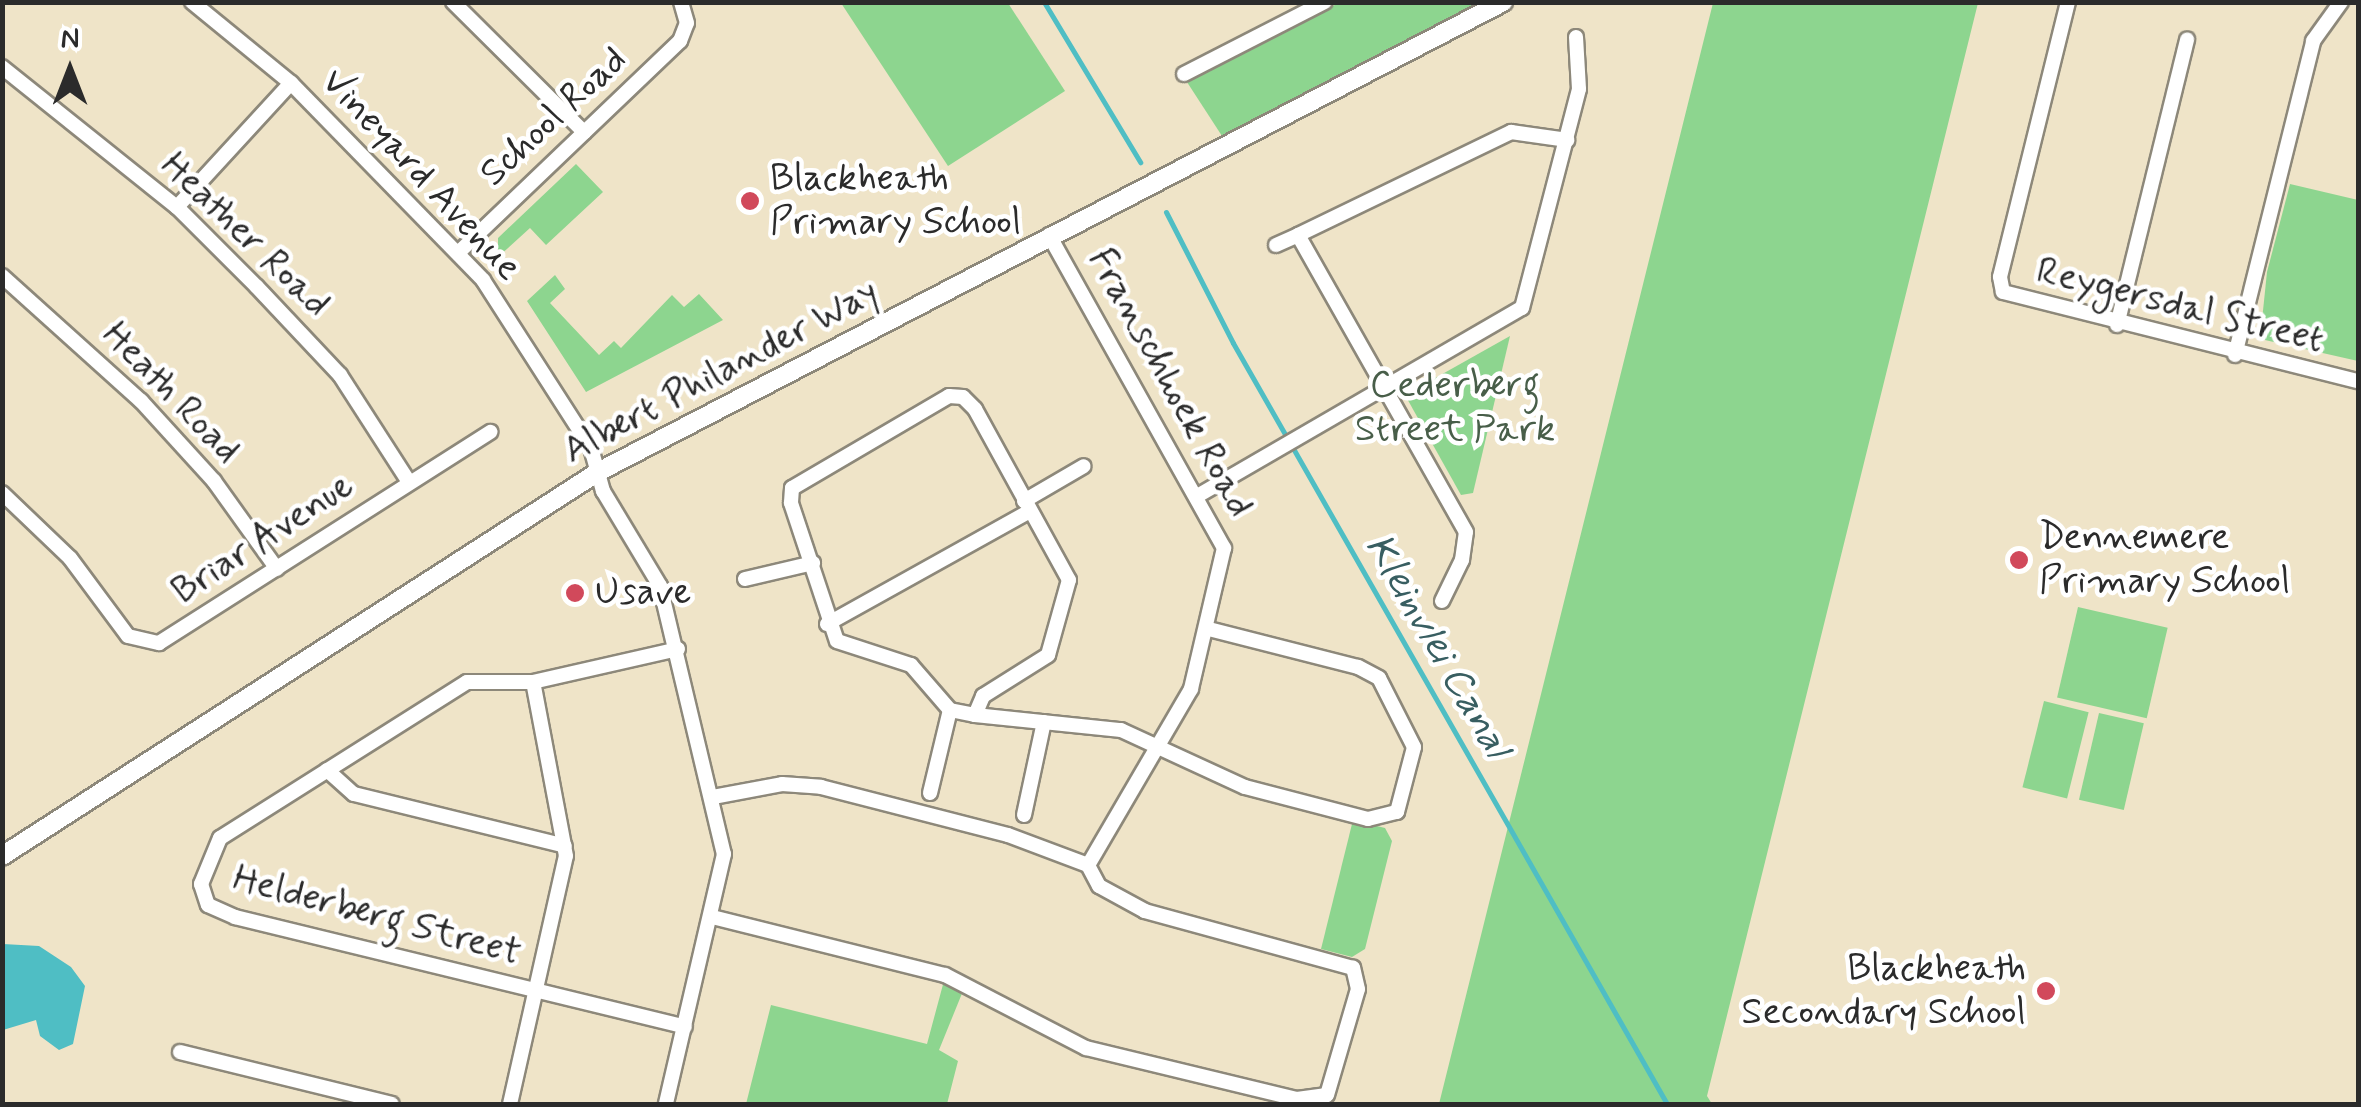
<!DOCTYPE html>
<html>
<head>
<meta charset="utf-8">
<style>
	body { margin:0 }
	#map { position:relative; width:2361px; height:1107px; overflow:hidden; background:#efe4c8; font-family:Mynerve,sans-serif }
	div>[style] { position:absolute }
	.green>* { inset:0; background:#8dd58f; transform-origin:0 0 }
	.water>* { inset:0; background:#4fbec4 }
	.stream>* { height:5px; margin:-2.5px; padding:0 2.5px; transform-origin:2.5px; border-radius:2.5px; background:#4fbec4 }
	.roads { filter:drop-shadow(2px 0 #8d887a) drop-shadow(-2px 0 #8d887a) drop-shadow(0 2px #8d887a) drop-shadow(0 -2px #8d887a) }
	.minor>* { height:14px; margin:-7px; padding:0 7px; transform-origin:7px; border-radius:7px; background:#fff }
	.tertiary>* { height:18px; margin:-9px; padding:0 9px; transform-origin:9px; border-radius:9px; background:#fff }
	.dots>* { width:28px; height:28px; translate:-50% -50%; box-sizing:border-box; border:5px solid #fff; border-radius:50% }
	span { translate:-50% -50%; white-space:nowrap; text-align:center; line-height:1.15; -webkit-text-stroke:9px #fff; paint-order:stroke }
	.street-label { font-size:38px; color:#2b2b2b }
	.poi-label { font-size:38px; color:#2b2b2b }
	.left { translate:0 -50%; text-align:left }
	.right { translate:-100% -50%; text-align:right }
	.park-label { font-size:38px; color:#485e49 }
	.water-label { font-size:40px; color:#385e61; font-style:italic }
	.frame { position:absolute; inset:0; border:5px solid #2b2b2b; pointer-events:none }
	.north { position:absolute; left:20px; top:20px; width:100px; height:100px; -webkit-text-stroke:8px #fff; paint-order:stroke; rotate:0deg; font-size:28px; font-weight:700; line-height:40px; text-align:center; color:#2b2b2b }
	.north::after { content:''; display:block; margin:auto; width:35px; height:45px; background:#2b2b2b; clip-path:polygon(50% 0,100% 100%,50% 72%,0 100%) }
</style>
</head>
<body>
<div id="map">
	<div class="green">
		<i style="clip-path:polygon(841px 3px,1008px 3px,1065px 91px,948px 166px)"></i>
		<i style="clip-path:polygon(1339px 3px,1487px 3px,1222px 136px,1185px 79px)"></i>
		<i style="clip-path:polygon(1713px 3px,1978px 3px,1707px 1096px,1712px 1104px,1439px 1104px)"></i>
		<i style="clip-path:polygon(576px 164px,603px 192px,546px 245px,530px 228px,498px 257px,498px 238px)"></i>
		<i style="clip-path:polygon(2290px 184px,2358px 200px,2358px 361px,2265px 340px,2261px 330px,2267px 272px)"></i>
		<i style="clip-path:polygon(555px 275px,565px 289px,550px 303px,599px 355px,614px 341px,621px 348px,672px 295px,684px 307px,699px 294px,723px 320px,586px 392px,527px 301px)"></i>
		<i style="clip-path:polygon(1510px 336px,1473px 493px,1461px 495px,1405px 395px)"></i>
		<i style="left:2078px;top:607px;width:92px;height:93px;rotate:13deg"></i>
		<i style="left:2044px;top:701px;width:46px;height:89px;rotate:14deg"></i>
		<i style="left:2099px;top:713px;width:46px;height:89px;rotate:13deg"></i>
		<i style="clip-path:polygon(1353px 820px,1385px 828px,1392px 841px,1365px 949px,1352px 957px,1321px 949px)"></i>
		<i style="clip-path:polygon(945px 977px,965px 986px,939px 1050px,958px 1061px,947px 1104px,746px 1104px,771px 1005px,927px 1044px)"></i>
	</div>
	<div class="water">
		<i style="clip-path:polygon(3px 944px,39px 946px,71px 967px,85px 986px,73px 1044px,59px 1050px,40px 1036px,36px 1020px,3px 1030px)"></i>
	</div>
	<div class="stream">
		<i style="left:1044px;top:2px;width:187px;rotate:59deg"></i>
		<i style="left:1166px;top:212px;width:147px;rotate:62.9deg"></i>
		<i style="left:1233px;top:343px;width:876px;rotate:60.3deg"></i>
	</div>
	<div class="roads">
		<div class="minor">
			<i style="left:192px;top:2px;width:128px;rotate:39.3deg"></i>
			<i style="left:291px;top:83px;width:275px;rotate:45.7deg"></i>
			<i style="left:483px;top:280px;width:200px;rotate:57.3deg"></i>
			<i style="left:591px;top:448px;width:45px;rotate:74.4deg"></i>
			<i style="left:603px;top:491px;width:111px;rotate:59deg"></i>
			<i style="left:660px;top:586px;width:276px;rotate:76.6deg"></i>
			<i style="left:724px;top:854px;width:257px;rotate:103.1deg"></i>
			<i style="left:453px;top:2px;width:185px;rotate:44.8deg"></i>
			<i style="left:2068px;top:2px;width:283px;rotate:103.9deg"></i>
			<i style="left:2000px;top:277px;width:15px;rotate:79deg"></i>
			<i style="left:2003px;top:292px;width:366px;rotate:14.1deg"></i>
			<i style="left:2px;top:67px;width:224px;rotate:38.7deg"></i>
			<i style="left:177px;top:207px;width:113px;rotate:45deg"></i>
			<i style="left:257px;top:287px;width:121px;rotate:46.7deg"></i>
			<i style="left:340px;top:375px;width:127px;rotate:57.2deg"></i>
			<i style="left:1184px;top:74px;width:158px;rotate:-27.1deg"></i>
			<i style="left:177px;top:207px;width:168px;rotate:-47.4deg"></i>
			<i style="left:1049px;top:235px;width:359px;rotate:60.8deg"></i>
			<i style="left:1224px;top:548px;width:145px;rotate:103.2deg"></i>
			<i style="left:1191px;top:689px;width:204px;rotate:120.3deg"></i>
			<i style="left:1276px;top:245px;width:24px;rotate:-24deg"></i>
			<i style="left:458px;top:253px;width:307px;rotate:-43.7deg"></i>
			<i style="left:680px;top:41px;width:19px;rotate:-69deg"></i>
			<i style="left:687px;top:23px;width:22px;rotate:-106deg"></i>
			<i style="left:2px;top:276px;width:187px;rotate:42deg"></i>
			<i style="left:141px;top:401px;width:108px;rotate:47.6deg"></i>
			<i style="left:214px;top:481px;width:108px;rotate:54.4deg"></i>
			<i style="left:2117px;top:325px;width:294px;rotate:-76.2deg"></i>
			<i style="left:2235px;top:355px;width:324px;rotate:-76deg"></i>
			<i style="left:2313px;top:41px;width:48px;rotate:-54.3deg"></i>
			<i style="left:2px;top:493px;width:94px;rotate:43.7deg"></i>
			<i style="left:70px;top:558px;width:97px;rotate:53.4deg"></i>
			<i style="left:128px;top:636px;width:32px;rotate:13deg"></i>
			<i style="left:159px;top:643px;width:393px;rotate:-32.5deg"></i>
			<i style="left:1199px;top:495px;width:373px;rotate:-30.1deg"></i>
			<i style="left:1522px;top:308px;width:226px;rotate:-75.4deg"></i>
			<i style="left:1579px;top:89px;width:52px;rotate:-93.3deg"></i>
			<i style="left:1024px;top:501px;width:69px;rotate:-30.3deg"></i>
			<i style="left:745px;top:579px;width:70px;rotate:-13.2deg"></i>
			<i style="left:1442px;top:601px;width:46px;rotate:-64deg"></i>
			<i style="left:1462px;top:560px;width:28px;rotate:-82deg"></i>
			<i style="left:1466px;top:532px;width:341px;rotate:-119.5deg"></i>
			<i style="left:1298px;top:235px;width:237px;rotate:-25.8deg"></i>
			<i style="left:1511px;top:132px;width:57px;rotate:8.1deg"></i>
			<i style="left:827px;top:624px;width:232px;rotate:-29.1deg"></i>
			<i style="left:678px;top:649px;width:149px;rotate:167.2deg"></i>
			<i style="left:533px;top:682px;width:66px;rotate:180deg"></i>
			<i style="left:467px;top:682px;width:292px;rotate:147.7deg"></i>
			<i style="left:220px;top:838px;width:50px;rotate:112.4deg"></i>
			<i style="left:201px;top:884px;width:22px;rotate:72deg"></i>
			<i style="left:208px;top:905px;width:30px;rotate:24deg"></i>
			<i style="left:235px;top:917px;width:463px;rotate:13.7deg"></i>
			<i style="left:975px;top:715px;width:21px;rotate:-67deg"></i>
			<i style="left:983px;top:696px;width:77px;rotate:-32.2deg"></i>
			<i style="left:1048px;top:655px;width:78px;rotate:-74.4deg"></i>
			<i style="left:1069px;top:580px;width:195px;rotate:-118.8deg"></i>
			<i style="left:975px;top:409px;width:17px;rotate:-135deg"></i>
			<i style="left:963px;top:397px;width:14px;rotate:-176deg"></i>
			<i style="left:949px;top:396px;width:182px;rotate:149.6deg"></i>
			<i style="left:792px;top:488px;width:15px;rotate:94deg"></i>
			<i style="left:791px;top:503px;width:145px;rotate:71.6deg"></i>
			<i style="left:837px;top:641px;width:78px;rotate:18deg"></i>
			<i style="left:911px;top:665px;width:60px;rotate:49.1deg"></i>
			<i style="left:950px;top:710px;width:25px;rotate:11deg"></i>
			<i style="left:975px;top:715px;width:147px;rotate:5.9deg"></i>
			<i style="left:1121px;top:730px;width:136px;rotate:24.7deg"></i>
			<i style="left:1245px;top:787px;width:127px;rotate:14.6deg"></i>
			<i style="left:1368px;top:819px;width:30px;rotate:-14deg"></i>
			<i style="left:1397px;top:812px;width:67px;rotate:-75.3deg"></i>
			<i style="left:1414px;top:747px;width:77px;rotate:-116.9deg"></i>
			<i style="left:1379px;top:678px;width:24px;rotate:-152deg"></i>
			<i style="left:1358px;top:667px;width:154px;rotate:-165.7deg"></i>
			<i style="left:327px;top:770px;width:36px;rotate:42deg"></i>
			<i style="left:354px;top:794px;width:217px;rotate:13.8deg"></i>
			<i style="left:930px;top:793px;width:85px;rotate:-76.5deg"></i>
			<i style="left:713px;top:797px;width:70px;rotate:-10.7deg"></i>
			<i style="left:782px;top:784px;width:39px;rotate:4deg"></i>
			<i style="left:821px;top:787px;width:193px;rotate:14.4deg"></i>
			<i style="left:1008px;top:835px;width:85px;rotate:20.6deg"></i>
			<i style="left:1024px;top:815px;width:95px;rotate:-77.9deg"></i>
			<i style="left:712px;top:917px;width:240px;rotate:14deg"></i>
			<i style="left:945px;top:975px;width:159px;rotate:27.4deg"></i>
			<i style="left:1086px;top:1048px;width:217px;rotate:13.6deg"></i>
			<i style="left:1297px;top:1099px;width:30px;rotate:-8deg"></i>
			<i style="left:1327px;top:1095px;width:110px;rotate:-73.7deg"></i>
			<i style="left:1358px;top:989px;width:22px;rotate:-103deg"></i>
			<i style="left:1353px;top:968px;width:216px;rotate:-164.7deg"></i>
			<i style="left:1145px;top:911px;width:52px;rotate:-151.5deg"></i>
			<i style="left:1099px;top:886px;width:24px;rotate:-118deg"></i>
			<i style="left:180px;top:1052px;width:218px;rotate:13.8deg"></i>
			<i style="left:510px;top:1104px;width:254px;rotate:-77.3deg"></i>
			<i style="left:566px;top:856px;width:177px;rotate:-100.7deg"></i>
		</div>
		<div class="tertiary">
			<i style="left:2px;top:856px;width:709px;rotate:-32.79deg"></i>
			<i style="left:598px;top:472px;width:1020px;rotate:-27.44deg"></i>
		</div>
	</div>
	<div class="dots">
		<i style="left:750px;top:201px;background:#d1495b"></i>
		<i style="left:2019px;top:560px;background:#d1495b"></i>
		<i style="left:575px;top:593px;background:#d1495b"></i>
		<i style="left:2046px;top:991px;background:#d1495b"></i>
	</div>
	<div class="street-label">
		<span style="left:554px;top:117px;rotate:-43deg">School Road</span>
		<span style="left:421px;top:175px;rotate:47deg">Vineyard Avenue</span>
		<span style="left:245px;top:235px;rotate:44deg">Heather Road</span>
		<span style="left:2180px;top:306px;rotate:14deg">Reygersdal Street</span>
		<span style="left:721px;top:372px;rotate:-28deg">Albert Philander Way</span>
		<span style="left:1170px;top:383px;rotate:61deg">Franschhoek Road</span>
		<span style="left:171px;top:393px;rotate:46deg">Heath Road</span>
		<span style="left:263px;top:539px;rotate:-33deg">Briar Avenue</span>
		<span style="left:377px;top:916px;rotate:15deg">Helderberg Street</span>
	</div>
	<div class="poi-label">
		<span class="left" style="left:770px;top:201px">Blackheath<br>Primary School</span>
		<span class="left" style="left:2039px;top:560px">Dennemere<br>Primary School</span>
		<span class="left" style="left:595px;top:593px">Usave</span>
		<span class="right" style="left:2026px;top:991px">Blackheath<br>Secondary School</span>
	</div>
	<div class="park-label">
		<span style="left:1455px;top:408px">Cederberg<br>Street Park</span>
	</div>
	<div class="water-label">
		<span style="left:1437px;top:646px;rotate:60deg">Kleinvlei Canal</span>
	</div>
	<div class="frame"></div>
	<div class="north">N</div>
</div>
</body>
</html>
